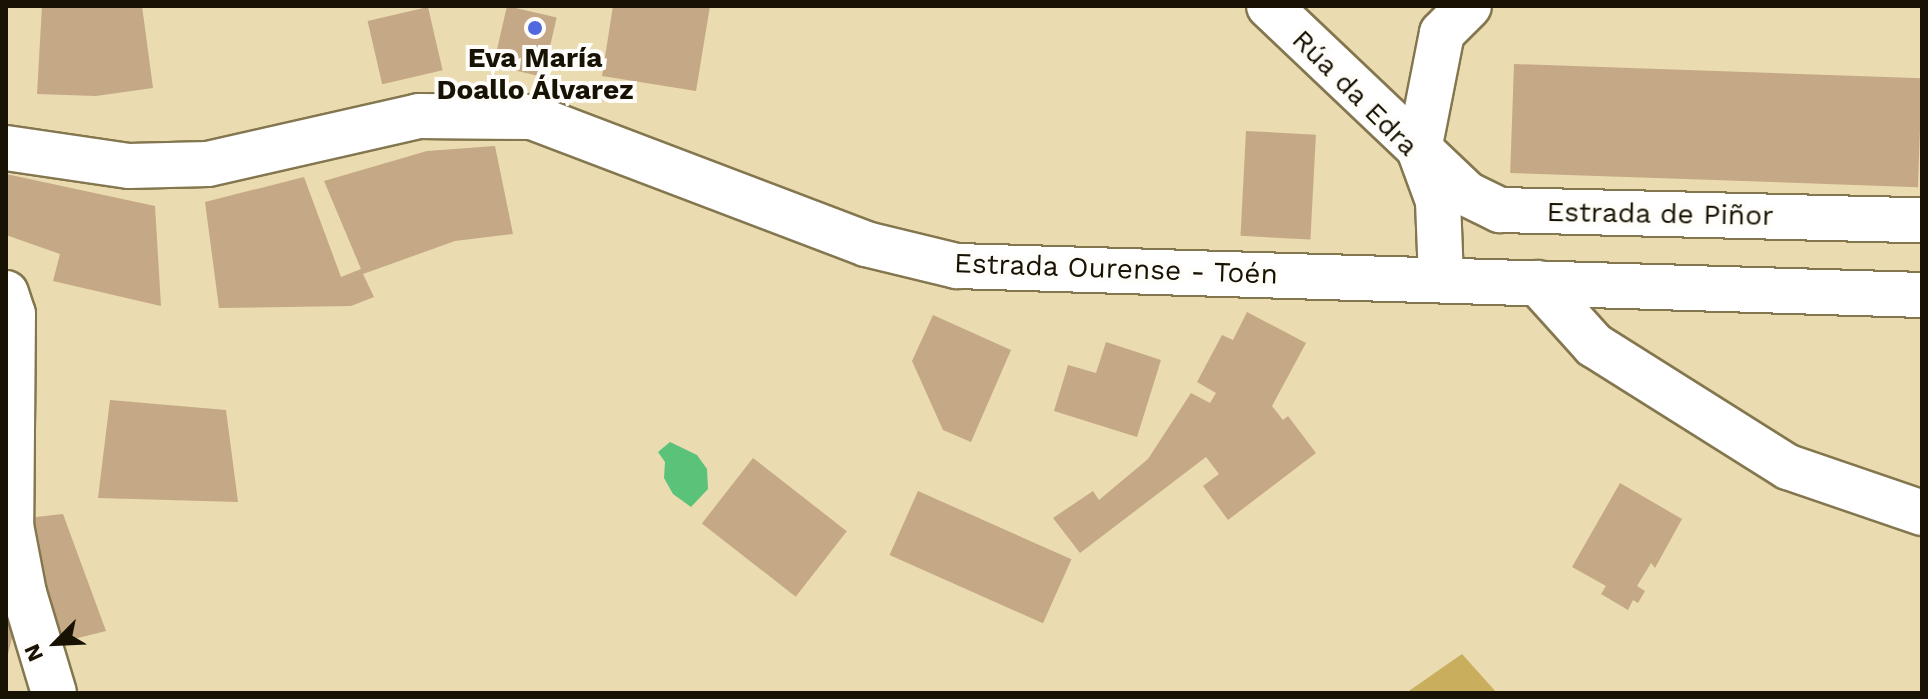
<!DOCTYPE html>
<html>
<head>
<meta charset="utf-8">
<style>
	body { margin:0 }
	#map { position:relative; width:1928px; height:699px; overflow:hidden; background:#eadbb0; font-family:"Work Sans",sans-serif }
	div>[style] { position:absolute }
	.green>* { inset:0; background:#c9ae5e }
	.water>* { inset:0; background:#5ac379 }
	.building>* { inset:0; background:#c5a885; transform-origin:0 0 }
	.roads { filter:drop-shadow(2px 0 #84774f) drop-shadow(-2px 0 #84774f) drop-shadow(0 2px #84774f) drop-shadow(0 -2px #84774f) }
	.minor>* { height:44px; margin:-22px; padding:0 22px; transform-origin:22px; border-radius:22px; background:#fff }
	.dots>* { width:22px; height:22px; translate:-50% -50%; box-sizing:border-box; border:4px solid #fffdf9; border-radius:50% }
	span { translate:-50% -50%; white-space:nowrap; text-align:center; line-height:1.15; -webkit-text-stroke:8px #fffdf9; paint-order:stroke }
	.poi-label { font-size:28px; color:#171203; font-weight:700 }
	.street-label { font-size:28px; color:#171203 }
	.frame { position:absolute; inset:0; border:8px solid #171203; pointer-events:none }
	.north { position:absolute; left:16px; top:603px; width:80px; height:80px; -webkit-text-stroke:6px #fffdf9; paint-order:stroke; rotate:246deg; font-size:22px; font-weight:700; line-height:32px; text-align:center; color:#171203 }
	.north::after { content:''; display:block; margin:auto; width:28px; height:36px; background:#171203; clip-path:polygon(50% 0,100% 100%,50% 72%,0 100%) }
</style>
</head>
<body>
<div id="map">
	<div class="green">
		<i style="clip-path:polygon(1462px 654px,1497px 693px,1406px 693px)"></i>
	</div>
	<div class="water">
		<i style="clip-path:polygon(670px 442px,697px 455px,707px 469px,708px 489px,691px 507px,673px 494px,664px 478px,665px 462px,658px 452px)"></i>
	</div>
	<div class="building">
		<i style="clip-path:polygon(42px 6px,142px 6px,153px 88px,96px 96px,37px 94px)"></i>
		<i style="left:507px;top:6px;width:51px;height:61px;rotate:13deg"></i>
		<i style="clip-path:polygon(613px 6px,710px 6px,696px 91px,602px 76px)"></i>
		<i style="left:428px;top:7px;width:65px;height:62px;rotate:77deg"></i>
		<i style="left:1514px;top:64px;width:408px;height:109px;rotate:2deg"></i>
		<i style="left:1246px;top:131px;width:70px;height:105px;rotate:3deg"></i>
		<i style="clip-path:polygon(495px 146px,513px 234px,455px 241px,363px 274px,374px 297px,351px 306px,219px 308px,205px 202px,304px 177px,341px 277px,361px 269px,324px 181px,427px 151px)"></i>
		<i style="clip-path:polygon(6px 174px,155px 206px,161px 306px,53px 281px,60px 254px,6px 235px)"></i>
		<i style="clip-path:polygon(1247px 312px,1306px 343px,1272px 406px,1283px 420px,1288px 416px,1316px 453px,1228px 520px,1203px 486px,1219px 474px,1206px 457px,1080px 553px,1053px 518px,1093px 491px,1099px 500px,1148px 459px,1191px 393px,1210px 403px,1216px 393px,1197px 382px,1222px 335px,1233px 340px)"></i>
		<i style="clip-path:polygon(933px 315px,1011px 350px,971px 442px,943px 430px,912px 361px)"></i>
		<i style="clip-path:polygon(1106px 342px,1161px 360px,1137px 437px,1054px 411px,1068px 365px,1096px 373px)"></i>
		<i style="clip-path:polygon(110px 400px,226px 410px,238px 502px,98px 498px)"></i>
		<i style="left:753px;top:458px;width:119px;height:83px;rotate:38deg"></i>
		<i style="clip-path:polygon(1620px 483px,1682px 519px,1655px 568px,1651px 563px,1637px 586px,1645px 591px,1638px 603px,1633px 600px,1628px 610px,1601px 594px,1606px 586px,1572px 567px)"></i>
		<i style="left:918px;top:491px;width:168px;height:70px;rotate:24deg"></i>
		<i style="clip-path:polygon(63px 514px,106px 631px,46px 646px,18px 519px)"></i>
		<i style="clip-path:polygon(6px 619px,16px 622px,7px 658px,6px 658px)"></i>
	</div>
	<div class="roads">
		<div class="minor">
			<i style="left:1269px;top:6px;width:273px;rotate:43.5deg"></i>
			<i style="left:1467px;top:194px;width:37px;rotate:26deg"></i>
			<i style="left:1500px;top:210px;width:422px;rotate:1.4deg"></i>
			<i style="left:6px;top:148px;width:124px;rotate:8.3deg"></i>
			<i style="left:129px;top:166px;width:79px;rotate:-1.5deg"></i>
			<i style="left:208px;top:164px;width:216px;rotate:-12.8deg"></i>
			<i style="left:419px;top:116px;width:113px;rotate:0.5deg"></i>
			<i style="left:532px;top:117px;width:357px;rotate:20.8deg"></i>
			<i style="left:866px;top:244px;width:94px;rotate:13.6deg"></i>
			<i style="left:957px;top:266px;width:965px;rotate:1.72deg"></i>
			<i style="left:1419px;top:150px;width:119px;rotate:-78.9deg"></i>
			<i style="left:1442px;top:33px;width:38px;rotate:-45deg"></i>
			<i style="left:1420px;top:152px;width:52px;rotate:69.8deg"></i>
			<i style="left:1438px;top:201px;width:79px;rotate:87.8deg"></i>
			<i style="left:1538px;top:283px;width:84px;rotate:47.9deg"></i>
			<i style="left:1594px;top:345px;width:229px;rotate:32.2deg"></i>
			<i style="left:1788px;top:467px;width:142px;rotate:18.9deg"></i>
			<i style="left:6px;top:293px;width:22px;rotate:72deg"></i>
			<i style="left:13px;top:314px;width:211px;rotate:90.5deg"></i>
			<i style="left:11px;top:525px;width:69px;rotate:79.2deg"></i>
			<i style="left:24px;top:593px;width:104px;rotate:73.3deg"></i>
		</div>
	</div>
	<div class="dots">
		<i style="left:535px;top:28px;background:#5169de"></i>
	</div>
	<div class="poi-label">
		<span style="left:535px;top:74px">Eva María<br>Doallo Álvarez</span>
	</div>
	<div class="street-label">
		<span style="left:1355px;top:93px;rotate:45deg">Rúa da Edra</span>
		<span style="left:1660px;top:214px;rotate:1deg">Estrada de Piñor</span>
		<span style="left:1116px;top:269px;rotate:2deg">Estrada Ourense - Toén</span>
	</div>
	<div class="frame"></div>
	<div class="north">N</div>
</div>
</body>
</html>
